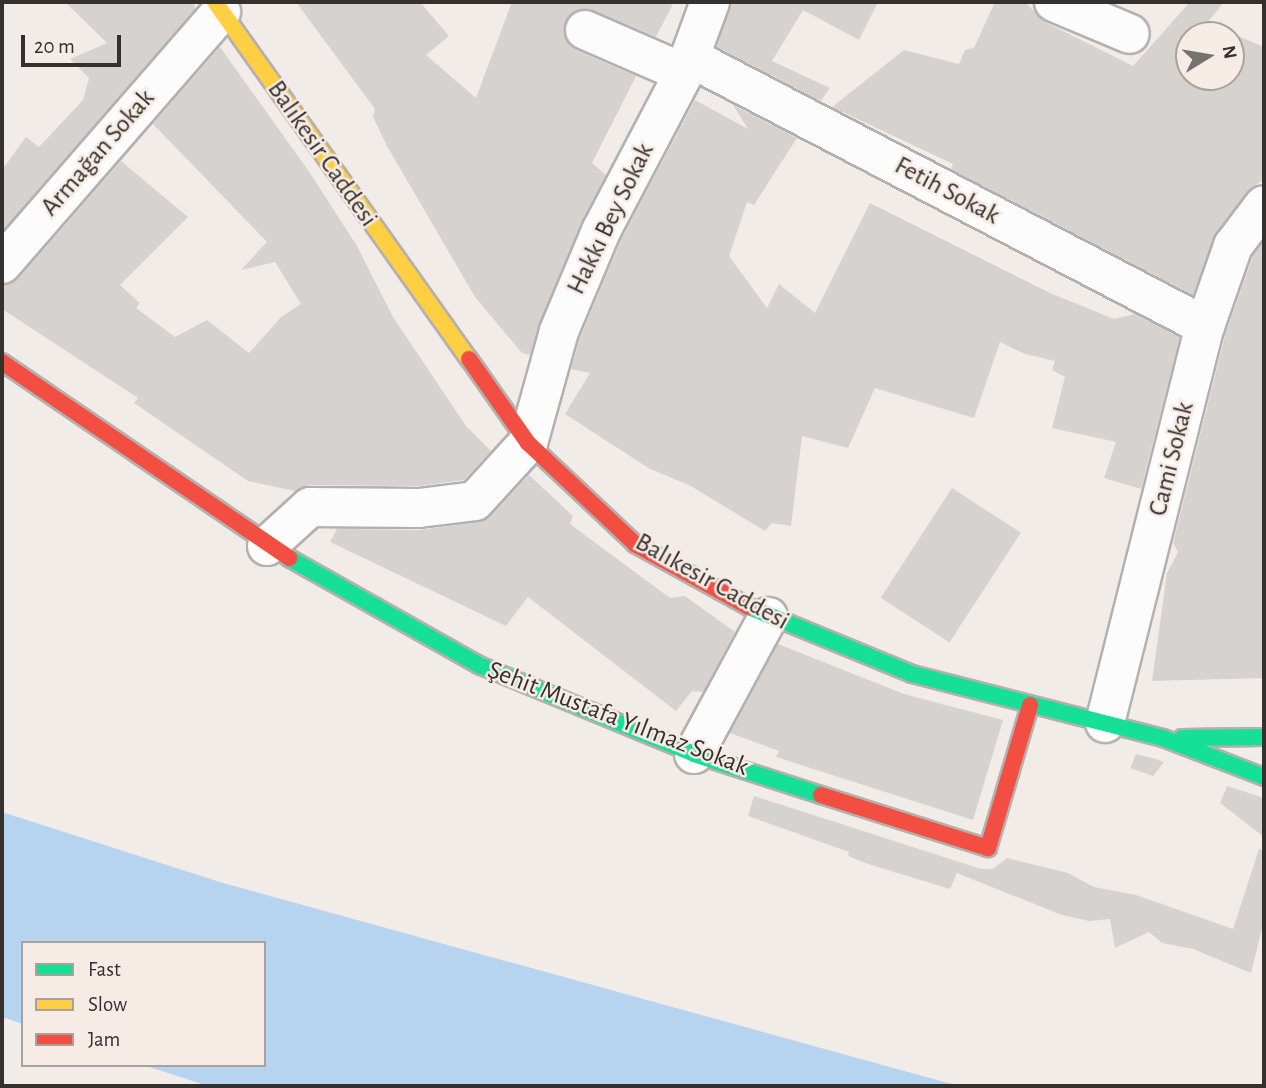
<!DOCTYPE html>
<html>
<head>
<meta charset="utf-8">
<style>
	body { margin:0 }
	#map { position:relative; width:1266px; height:1088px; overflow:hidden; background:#f2ece9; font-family:"Alegreya Sans",sans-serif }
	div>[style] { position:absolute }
	.water>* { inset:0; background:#b6d4ef }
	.building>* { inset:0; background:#d6d2d0; transform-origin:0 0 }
	.roads { filter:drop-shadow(2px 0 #b5b0ae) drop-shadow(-2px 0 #b5b0ae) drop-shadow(0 2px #b5b0ae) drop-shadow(0 -2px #b5b0ae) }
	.street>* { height:38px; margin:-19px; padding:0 19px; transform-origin:19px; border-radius:19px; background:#fdfcfc }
	.fast>* { height:16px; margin:-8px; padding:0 8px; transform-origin:8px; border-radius:8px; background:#16e098 }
	.slow>* { height:16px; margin:-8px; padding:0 8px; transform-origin:8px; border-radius:8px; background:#ffcf43 }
	.jam>* { height:16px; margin:-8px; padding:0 8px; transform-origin:8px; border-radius:8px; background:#f24e42 }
	span { translate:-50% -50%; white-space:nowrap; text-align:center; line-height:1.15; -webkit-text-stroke:5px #f6ebe5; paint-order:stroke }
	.street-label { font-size:26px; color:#35312f }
	.frame { position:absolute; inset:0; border:4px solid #35312f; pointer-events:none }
	.legend { position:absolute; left:21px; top:941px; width:245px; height:126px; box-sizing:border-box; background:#f6ebe5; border:2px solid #a9a19c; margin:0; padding:9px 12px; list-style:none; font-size:21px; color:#35312f }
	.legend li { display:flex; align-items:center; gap:14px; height:35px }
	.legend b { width:35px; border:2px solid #a9a19c }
	.north { position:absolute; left:1175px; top:21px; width:70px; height:70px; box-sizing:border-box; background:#f6ebe5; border:2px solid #a9a19c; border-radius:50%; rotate:79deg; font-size:19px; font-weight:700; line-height:28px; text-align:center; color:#35312f }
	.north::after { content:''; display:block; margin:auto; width:24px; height:32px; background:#777270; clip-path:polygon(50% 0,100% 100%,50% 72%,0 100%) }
	.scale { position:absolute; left:21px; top:35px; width:100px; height:32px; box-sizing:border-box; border:4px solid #35312f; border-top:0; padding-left:9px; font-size:21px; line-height:24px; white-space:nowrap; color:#35312f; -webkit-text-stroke:5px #f6ebe5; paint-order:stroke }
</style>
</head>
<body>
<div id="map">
	<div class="water">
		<i style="clip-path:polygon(2px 812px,223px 883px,959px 1086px,208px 1086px,143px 1065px,264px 1065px,264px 943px,23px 943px,23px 1024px,2px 1017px)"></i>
	</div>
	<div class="building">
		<i style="clip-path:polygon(65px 2px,194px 2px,195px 9px,2px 231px,2px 170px,26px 137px,39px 147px,83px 100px,89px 78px,70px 59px,107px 43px)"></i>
		<i style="clip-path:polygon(296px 2px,420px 2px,449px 36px,426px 55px,476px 98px,512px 2px,674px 2px,656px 37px,593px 10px,573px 12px,565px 22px,567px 42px,576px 50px,636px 76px,592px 163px,606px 175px,581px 223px,530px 355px,522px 353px,475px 297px,387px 146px,373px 117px,375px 109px)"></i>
		<i style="clip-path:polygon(731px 2px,878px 2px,859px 40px,803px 10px,772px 61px,830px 88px,821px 101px,717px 47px)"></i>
		<i style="clip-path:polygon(evenodd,995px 2px,1025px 2px,1045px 22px,1133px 66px,1190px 2px,1224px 2px,1207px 23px,1264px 47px,1264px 179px,1247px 192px,1216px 233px,1193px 295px,951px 169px,953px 164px,832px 107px,904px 50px,959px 64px,965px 50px,974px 48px,995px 2px,1189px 35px,1231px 35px,1231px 77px,1189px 77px,1189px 35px)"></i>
		<i style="clip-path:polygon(220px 47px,310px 173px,357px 246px,393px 317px,466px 426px,491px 451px,464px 480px,418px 486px,310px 485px,295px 491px,248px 481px,134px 403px,138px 398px,2px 309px,2px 285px,19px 278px,121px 161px,188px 217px,120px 285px,140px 303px,136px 308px,175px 337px,207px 320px,249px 353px,281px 317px,301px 304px,275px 262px,241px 270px,267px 242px,153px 124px)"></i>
		<i style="clip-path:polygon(695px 100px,748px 129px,733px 105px,797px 138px,754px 205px,747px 202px,729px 256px,767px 308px,779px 284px,815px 313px,870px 203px,1050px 293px,1114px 319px,1135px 314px,1180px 337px,1141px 489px,1104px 478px,1116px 442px,1052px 428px,1065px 377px,1052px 370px,1055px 361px,1025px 354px,1000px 342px,974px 418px,875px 388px,848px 448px,802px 436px,791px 526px,772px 523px,765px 531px,689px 485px,650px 469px,565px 414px,590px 373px,571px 369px,580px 338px,621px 240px)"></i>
		<i style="clip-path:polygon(1264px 241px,1264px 678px,1152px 681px,1167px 573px,1178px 552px,1173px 543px,1226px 332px,1253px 256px)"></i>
		<i style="clip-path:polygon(529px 475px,573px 516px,570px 524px,670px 598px,685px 596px,735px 632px,703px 692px,692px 691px,676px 711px,528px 597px,506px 626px,330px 542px,337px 529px,419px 530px,479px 522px,491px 516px)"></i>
		<i style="left:952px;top:488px;width:82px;height:131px;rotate:33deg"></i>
		<i style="clip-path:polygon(778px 644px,904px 694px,1003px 720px,973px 820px,776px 757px,779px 751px,730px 733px)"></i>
		<i style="clip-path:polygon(1136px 754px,1156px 759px,1164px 762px,1153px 776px,1130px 768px)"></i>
		<i style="clip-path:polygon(1227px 786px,1264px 798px,1264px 837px,1220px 803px)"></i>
		<i style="clip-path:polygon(754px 796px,981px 869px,993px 869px,1007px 858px,1068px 873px,1094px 887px,1136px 895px,1233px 929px,1259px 849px,1264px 850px,1264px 921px,1251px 973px,1193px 949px,1162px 943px,1149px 932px,1115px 948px,1110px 919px,1089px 921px,1062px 915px,957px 873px,950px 889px,868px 864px,848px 856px,849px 852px,748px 816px)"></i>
	</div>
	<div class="roads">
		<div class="street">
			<i style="left:1054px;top:2px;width:82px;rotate:22.8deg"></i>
			<i style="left:585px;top:30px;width:108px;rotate:23.5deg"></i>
			<i style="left:689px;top:57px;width:582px;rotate:27.53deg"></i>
			<i style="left:2px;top:264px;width:334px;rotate:-49deg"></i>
			<i style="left:267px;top:546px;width:58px;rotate:-42.2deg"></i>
			<i style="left:310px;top:507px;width:109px;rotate:0.5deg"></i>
			<i style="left:419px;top:508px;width:56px;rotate:-7.1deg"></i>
			<i style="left:475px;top:501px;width:79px;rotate:-47.6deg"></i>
			<i style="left:528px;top:443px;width:116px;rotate:-74.5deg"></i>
			<i style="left:559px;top:331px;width:108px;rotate:-67.2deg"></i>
			<i style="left:601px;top:231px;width:178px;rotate:-62.3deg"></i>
			<i style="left:684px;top:73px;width:76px;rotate:-69.9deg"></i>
			<i style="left:1105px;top:723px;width:409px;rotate:-75.9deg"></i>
			<i style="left:1205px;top:326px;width:85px;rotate:-70.7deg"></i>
			<i style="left:1233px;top:246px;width:51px;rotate:-52.9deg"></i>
			<i style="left:694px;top:754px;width:156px;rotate:-61.6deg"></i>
		</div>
		<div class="fast">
			<i style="left:289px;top:558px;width:220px;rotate:29.4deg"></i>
			<i style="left:481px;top:666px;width:230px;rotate:22.4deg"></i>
			<i style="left:694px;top:754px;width:133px;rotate:17.9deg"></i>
			<i style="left:749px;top:607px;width:176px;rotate:22.3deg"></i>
			<i style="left:912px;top:674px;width:259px;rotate:14.3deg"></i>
			<i style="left:1163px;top:738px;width:108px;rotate:21.1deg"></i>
			<i style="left:1182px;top:738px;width:82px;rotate:-0.7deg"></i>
		</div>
		<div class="slow">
			<i style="left:215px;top:2px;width:438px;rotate:54.6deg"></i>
		</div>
		<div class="jam">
			<i style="left:469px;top:359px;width:103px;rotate:54.9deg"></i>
			<i style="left:528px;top:443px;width:147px;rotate:43.3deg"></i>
			<i style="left:635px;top:544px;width:130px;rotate:28.9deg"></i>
			<i style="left:2px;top:362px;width:348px;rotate:34.3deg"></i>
			<i style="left:821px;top:795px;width:175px;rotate:17.6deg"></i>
			<i style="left:988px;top:848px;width:149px;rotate:-73.6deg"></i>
		</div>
	</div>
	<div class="street-label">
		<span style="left:98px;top:153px;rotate:-49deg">Armağan Sokak</span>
		<span style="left:322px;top:154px;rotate:55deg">Balıkesir Caddesi</span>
		<span style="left:947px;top:191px;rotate:28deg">Fetih Sokak</span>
		<span style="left:611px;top:219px;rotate:-64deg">Hakkı Bey Sokak</span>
		<span style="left:1172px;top:459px;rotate:-76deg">Cami Sokak</span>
		<span style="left:712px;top:582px;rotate:29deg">Balıkesir Caddesi</span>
		<span style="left:618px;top:719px;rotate:21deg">Şehit Mustafa Yılmaz Sokak</span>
	</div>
	<div class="frame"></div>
	<ul class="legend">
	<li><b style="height:9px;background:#16e098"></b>Fast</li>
	<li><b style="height:9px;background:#ffcf43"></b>Slow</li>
	<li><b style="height:9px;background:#f24e42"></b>Jam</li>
	</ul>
	<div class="north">N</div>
	<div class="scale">20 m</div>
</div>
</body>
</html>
